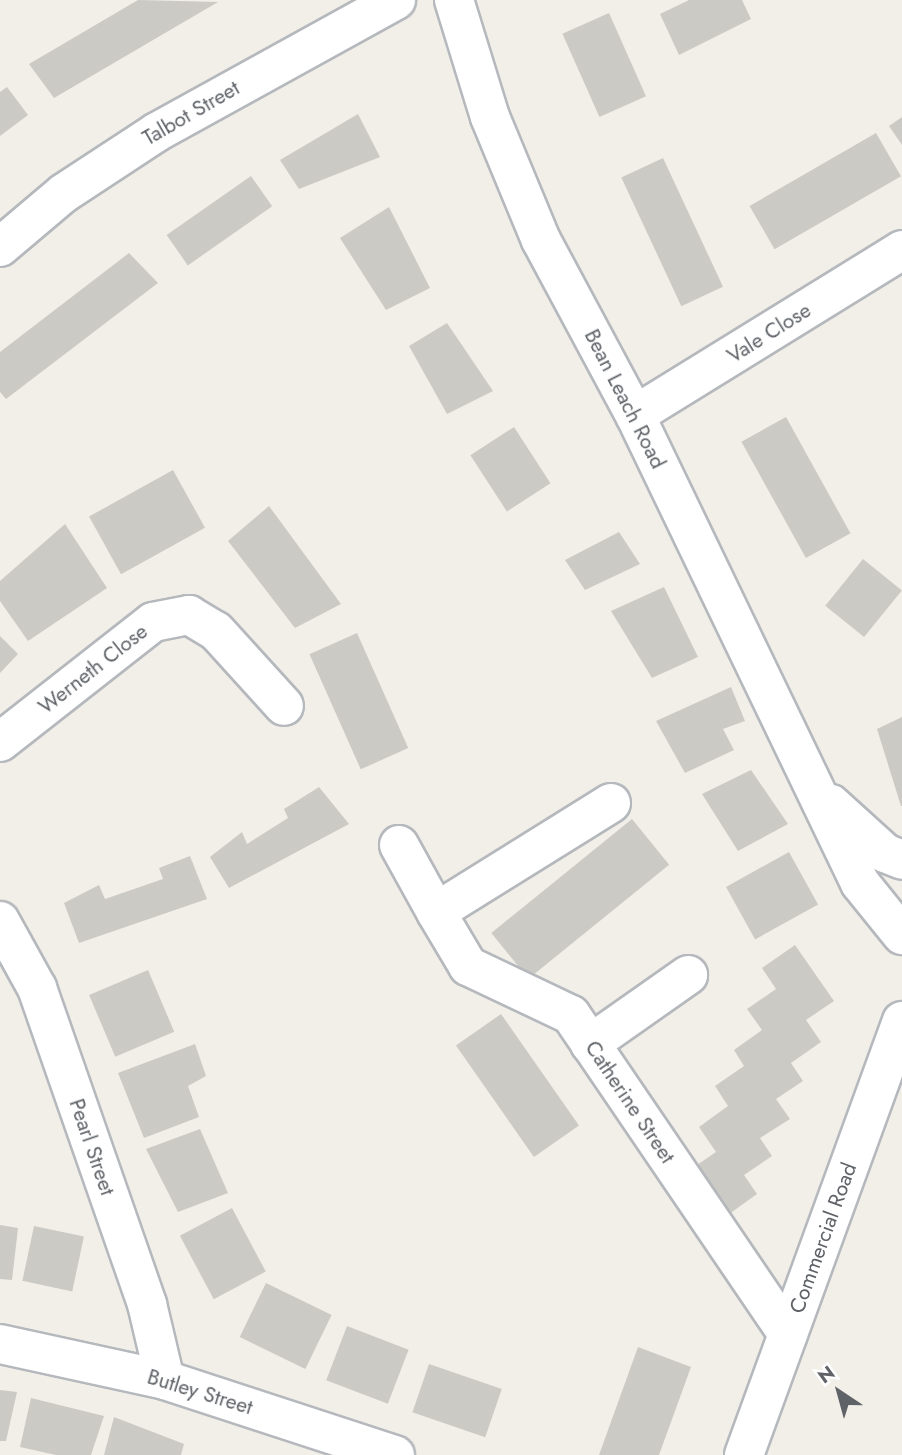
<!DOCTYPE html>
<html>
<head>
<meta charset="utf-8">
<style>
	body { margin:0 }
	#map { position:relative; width:902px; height:1455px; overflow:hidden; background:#f1efe8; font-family:Jost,sans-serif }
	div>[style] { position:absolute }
	.building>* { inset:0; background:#cccac5; transform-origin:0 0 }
	.roads { filter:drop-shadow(2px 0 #b5b8bc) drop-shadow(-2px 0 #b5b8bc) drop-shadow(0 2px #b5b8bc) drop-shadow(0 -2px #b5b8bc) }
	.minor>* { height:38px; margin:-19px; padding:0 19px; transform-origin:19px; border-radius:19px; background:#fff }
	span { translate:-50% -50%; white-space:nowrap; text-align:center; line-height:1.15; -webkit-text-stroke:7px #fff; paint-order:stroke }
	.street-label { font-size:21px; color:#5f6368 }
	.north { position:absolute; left:804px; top:1357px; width:70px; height:70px; -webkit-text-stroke:5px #fff; paint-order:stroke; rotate:324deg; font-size:19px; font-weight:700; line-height:28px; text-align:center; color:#5f6368 }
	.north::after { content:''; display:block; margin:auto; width:24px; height:32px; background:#5f6368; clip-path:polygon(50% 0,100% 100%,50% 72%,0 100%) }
</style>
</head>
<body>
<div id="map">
	<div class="building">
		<i style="clip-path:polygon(138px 0,218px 2px,54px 98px,29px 64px)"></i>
		<i style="clip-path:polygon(689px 0,742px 0,751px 19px,679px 55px,660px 14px)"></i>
		<i style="left:609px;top:13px;width:91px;height:51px;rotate:66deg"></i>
		<i style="clip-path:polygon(7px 87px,28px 115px,0 136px,0 92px)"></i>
		<i style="clip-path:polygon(358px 114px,380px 157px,299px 189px,280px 160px)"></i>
		<i style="clip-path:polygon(902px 117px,902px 145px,889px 126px)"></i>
		<i style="left:876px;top:133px;width:50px;height:146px;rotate:60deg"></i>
		<i style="left:663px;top:158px;width:142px;height:46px;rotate:65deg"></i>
		<i style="left:251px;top:176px;width:37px;height:103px;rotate:55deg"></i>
		<i style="clip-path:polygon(389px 207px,430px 288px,386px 310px,340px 238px)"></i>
		<i style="clip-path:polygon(129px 253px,158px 283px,6px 399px,0 392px,0 352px)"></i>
		<i style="clip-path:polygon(447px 323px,493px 391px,447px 414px,409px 346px)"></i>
		<i style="left:786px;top:417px;width:133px;height:51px;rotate:61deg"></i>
		<i style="left:514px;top:427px;width:67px;height:52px;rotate:57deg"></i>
		<i style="left:173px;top:470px;width:66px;height:96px;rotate:61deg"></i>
		<i style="clip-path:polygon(269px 506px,341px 604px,295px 628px,228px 541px)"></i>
		<i style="clip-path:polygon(65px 524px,107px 588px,28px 641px,0 601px,0 581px)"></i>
		<i style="clip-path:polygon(619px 532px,640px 564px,585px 590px,565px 560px)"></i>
		<i style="left:863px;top:559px;width:50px;height:60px;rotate:39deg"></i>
		<i style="clip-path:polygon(664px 587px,698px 657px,652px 678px,611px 611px)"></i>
		<i style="left:357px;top:633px;width:126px;height:52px;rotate:66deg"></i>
		<i style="clip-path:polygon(0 636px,18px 654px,0 673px)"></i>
		<i style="clip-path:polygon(731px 687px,745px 721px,723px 729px,734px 750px,685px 773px,656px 721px)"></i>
		<i style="clip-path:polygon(902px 717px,902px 806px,901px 806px,877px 729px)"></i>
		<i style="clip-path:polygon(751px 770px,788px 824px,738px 851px,702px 794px)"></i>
		<i style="clip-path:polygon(319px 787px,349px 824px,229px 888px,210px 857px,242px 832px,247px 844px,288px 818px,284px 809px)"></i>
		<i style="left:632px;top:819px;width:59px;height:181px;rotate:51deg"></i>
		<i style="left:789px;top:852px;width:60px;height:72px;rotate:61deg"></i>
		<i style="clip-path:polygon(190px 856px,207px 899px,79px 943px,64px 903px,99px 885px,105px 899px,163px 879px,159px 868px)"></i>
		<i style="clip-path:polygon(795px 945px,834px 1001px,806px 1020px,821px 1042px,791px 1063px,803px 1081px,776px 1099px,790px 1119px,760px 1138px,772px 1156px,744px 1175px,757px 1194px,725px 1217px,691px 1169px,716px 1152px,699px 1127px,728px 1106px,715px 1086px,744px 1066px,734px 1050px,762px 1030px,747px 1009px,776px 989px,762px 968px)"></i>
		<i style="left:148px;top:970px;width:67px;height:64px;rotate:67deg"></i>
		<i style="left:501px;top:1014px;width:136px;height:55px;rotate:55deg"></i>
		<i style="clip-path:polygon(195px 1044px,206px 1076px,188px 1086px,199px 1117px,144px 1138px,118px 1073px)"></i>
		<i style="clip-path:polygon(200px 1129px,228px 1193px,178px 1212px,146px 1149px)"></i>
		<i style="left:232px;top:1208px;width:72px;height:59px;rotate:62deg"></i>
		<i style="clip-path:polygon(0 1225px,18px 1228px,12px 1280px,0 1279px)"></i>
		<i style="left:34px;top:1226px;width:51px;height:56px;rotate:12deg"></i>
		<i style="left:266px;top:1283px;width:73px;height:60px;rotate:26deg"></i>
		<i style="left:347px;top:1326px;width:66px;height:58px;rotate:21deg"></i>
		<i style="clip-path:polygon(638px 1347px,691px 1367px,659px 1455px,599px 1455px)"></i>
		<i style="left:429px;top:1364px;width:77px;height:51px;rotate:19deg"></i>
		<i style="clip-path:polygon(0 1390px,17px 1392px,6px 1441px,0 1441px)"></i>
		<i style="clip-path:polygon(31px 1398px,104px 1416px,91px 1455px,56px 1455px,20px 1447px)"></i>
		<i style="clip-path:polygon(114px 1417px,184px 1444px,181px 1455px,104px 1455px)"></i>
	</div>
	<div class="roads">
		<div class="minor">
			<i style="left:454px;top:0;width:122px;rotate:72.9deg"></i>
			<i style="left:490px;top:117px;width:133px;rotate:67.5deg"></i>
			<i style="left:541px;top:240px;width:199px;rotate:61.8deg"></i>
			<i style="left:635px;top:415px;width:519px;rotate:64.32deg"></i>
			<i style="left:860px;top:883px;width:67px;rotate:51.1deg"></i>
			<i style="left:0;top:247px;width:84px;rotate:-40.2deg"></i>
			<i style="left:64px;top:193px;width:111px;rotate:-33.3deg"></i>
			<i style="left:157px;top:132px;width:273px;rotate:-28.9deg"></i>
			<i style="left:635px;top:415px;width:314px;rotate:-31.7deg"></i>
			<i style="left:0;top:742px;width:194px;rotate:-38.1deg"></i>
			<i style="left:153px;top:622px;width:37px;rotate:-11deg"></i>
			<i style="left:189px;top:615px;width:31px;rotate:31deg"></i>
			<i style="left:216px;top:631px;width:101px;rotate:47.8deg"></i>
			<i style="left:611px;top:803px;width:206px;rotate:148.1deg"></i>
			<i style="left:436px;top:912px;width:63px;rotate:59.3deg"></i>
			<i style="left:468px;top:966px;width:114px;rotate:25.4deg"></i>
			<i style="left:571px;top:1015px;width:386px;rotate:55.8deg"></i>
			<i style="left:831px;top:804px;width:73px;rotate:42.2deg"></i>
			<i style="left:885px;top:853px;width:18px;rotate:22deg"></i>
			<i style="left:399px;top:845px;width:77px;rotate:61.1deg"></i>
			<i style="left:0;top:921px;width:77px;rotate:61.1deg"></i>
			<i style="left:37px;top:988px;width:335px;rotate:70.8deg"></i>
			<i style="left:147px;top:1304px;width:78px;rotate:76.7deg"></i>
			<i style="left:590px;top:1044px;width:120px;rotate:-35.1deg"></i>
			<i style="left:0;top:1344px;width:169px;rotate:12.3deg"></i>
			<i style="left:165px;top:1380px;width:242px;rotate:18.1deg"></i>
			<i style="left:744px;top:1455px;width:462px;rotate:-70deg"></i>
		</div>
	</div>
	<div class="street-label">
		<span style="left:191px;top:113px;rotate:-30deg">Talbot Street</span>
		<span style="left:769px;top:333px;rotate:-32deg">Vale Close</span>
		<span style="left:625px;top:399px;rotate:63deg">Bean Leach Road</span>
		<span style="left:93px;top:669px;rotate:-38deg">Werneth Close</span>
		<span style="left:630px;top:1102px;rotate:56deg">Catherine Street</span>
		<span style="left:92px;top:1147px;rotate:71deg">Pearl Street</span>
		<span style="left:823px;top:1238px;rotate:-70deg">Commercial Road</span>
		<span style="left:200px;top:1392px;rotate:17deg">Butley Street</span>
	</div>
	<div class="north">N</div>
</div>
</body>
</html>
